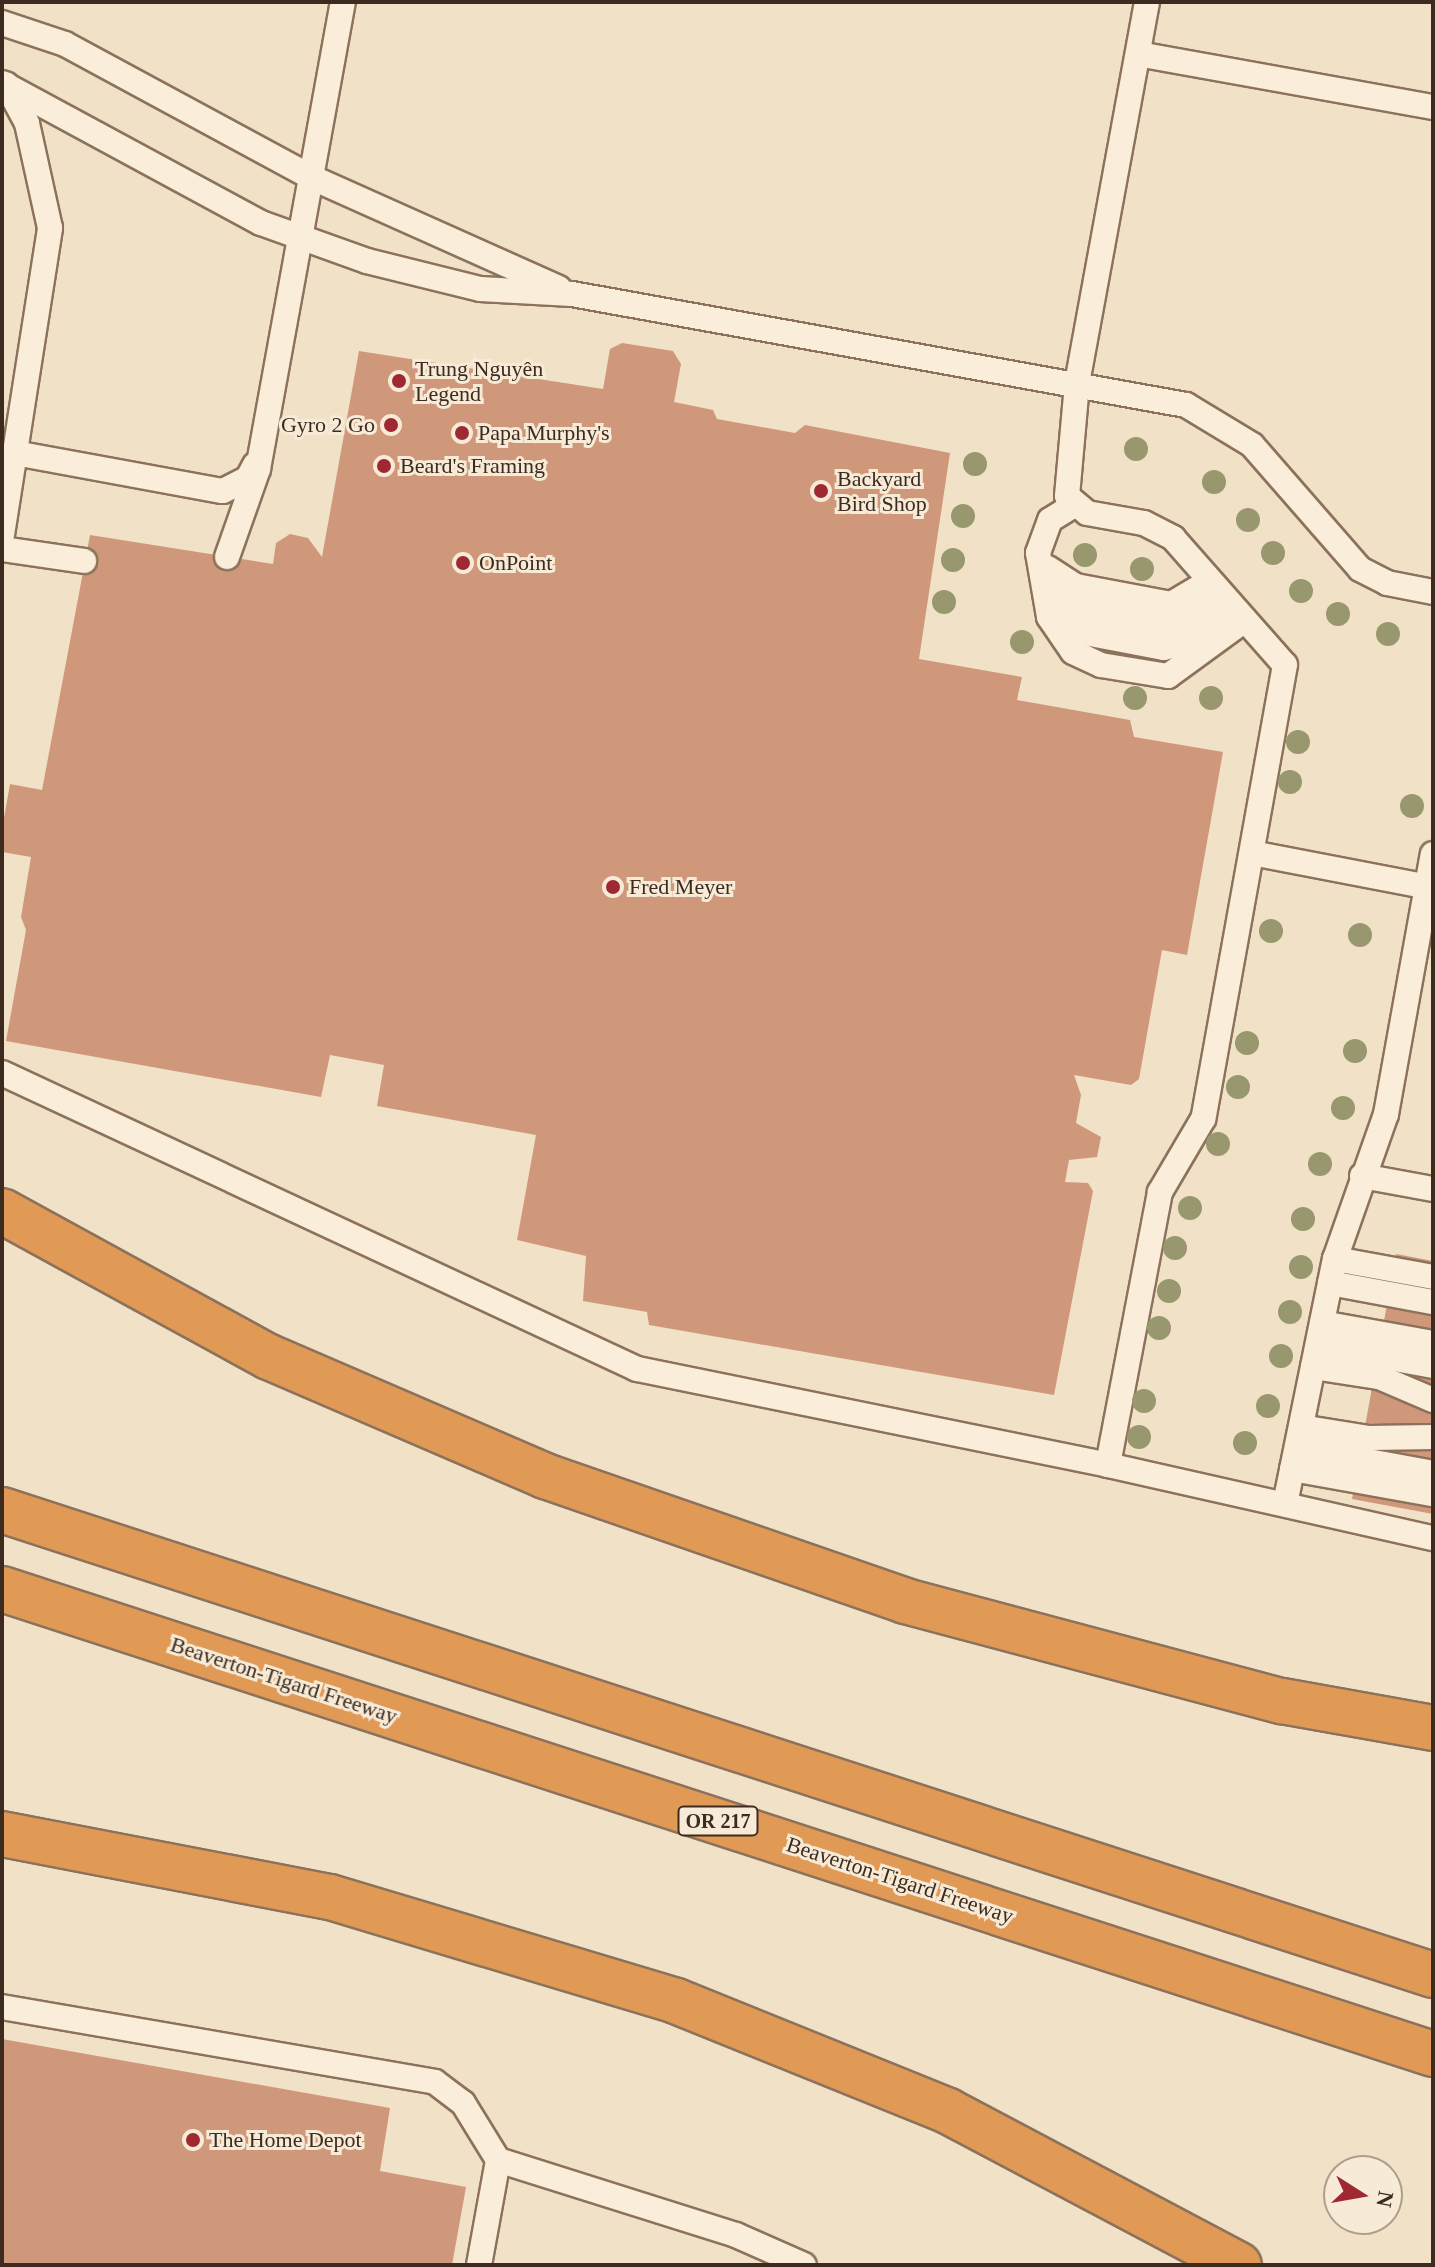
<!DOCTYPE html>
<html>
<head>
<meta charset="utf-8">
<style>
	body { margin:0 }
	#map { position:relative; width:1435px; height:2267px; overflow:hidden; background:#f0e1c7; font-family:"Times New Roman",serif }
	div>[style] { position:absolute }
	.building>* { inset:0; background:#d0987b }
	.roads { filter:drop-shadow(2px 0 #8d725b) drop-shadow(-2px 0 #8d725b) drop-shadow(0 2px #8d725b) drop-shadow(0 -2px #8d725b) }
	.lane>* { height:24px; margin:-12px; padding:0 12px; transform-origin:12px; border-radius:12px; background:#faeedb }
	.highway>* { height:44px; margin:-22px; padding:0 22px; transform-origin:22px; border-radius:22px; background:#e19a56 }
	.trees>* { width:24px; height:24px; margin:-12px; border-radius:50%; background:#98976e }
	.dots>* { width:22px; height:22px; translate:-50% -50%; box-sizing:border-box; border:4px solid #f7ebd7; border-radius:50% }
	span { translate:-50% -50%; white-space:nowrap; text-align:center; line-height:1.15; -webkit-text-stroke:6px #f7ebd7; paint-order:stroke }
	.shield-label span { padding:2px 6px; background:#f7ebd7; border:2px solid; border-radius:6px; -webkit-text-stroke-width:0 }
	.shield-label { font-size:20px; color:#3d2b1f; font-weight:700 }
	.poi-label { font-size:22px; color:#3d2b1f }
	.left { translate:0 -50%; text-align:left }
	.right { translate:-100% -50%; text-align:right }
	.street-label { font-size:22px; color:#3d2b1f }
	.frame { position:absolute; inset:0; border:4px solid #3d2b1f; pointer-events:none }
	.north { position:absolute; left:1323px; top:2155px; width:80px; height:80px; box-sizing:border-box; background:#f7ebd7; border:2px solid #ad9e8d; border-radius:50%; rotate:101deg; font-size:22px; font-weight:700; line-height:32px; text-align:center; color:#3d2b1f }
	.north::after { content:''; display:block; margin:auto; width:28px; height:36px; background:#9e2932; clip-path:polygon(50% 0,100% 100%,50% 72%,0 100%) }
</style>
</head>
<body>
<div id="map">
	<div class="building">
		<i style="clip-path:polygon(622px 343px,673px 351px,681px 364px,674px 402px,713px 410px,717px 419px,795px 433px,805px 425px,950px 453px,919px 659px,1022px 677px,1017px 700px,1130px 720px,1134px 737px,1223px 752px,1187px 955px,1162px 950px,1139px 1079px,1131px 1085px,1074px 1075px,1081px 1095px,1076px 1123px,1101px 1137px,1097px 1157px,1069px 1160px,1065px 1182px,1088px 1183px,1093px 1191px,1054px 1395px,649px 1325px,647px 1312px,583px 1301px,586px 1256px,517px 1240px,536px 1135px,377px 1106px,384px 1065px,330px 1055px,321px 1097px,6px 1041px,26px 930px,21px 917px,31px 857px,2px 852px,2px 829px,10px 784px,42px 790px,90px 535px,273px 564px,276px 543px,290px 534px,308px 538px,322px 557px,359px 351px,603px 389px,610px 349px)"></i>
		<i style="clip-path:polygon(1396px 1254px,1433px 1261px,1433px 1514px,1352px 1499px)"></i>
		<i style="clip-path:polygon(2px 2039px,390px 2108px,380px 2171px,466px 2187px,452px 2265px,2px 2265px)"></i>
	</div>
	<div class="roads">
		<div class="lane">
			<i style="left:1147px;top:2px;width:388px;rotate:100.4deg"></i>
			<i style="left:1077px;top:384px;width:112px;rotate:95.1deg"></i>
			<i style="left:1067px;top:496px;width:26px;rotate:40deg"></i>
			<i style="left:1087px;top:513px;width:58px;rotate:10deg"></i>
			<i style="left:1144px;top:523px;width:33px;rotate:27deg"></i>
			<i style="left:1173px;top:538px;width:169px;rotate:48.6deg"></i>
			<i style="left:1285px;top:665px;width:461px;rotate:100.2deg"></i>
			<i style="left:1203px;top:1119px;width:85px;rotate:120.5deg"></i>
			<i style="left:1160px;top:1192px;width:278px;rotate:100.8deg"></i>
			<i style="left:1108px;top:1465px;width:333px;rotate:12.7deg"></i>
			<i style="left:2px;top:23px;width:66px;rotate:18.4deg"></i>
			<i style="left:65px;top:44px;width:284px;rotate:28.4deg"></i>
			<i style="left:315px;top:179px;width:267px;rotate:24.1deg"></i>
			<i style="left:1138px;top:54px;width:300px;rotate:10.2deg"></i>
			<i style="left:2px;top:83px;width:294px;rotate:28.4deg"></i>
			<i style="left:261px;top:223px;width:113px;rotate:19.7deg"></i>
			<i style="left:367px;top:261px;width:116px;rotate:13.9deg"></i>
			<i style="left:480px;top:289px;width:92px;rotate:3.1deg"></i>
			<i style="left:572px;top:294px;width:624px;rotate:10.25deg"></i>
			<i style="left:1186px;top:405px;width:77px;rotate:31.2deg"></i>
			<i style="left:1252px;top:445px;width:164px;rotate:48.9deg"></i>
			<i style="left:1360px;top:569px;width:30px;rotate:27deg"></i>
			<i style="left:1387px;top:583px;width:47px;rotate:11.1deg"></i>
			<i style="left:15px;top:453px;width:211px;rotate:10.4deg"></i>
			<i style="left:223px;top:491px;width:28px;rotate:-27deg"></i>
			<i style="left:248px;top:478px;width:15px;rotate:-62deg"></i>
			<i style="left:1074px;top:505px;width:28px;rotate:148deg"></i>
			<i style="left:1050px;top:520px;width:35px;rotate:110deg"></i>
			<i style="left:1038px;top:553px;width:65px;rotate:80.2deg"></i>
			<i style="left:1049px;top:617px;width:42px;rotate:55.6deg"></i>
			<i style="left:1073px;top:652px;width:31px;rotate:25deg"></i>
			<i style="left:1101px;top:665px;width:68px;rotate:9.3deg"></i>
			<i style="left:1168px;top:676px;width:92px;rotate:-36.1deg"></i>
			<i style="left:2px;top:535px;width:311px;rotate:-81.1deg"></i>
			<i style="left:50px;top:228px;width:107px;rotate:-102.4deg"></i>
			<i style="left:27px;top:123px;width:44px;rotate:-118.3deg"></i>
			<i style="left:2px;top:549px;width:83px;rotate:8.3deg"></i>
			<i style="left:227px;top:557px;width:93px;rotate:-70.6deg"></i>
			<i style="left:258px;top:469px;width:475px;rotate:-79.7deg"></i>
			<i style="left:1048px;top:568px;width:33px;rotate:33deg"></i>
			<i style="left:1076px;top:586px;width:97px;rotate:10.7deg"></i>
			<i style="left:1171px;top:604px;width:45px;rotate:-30.5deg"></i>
			<i style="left:1050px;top:589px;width:45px;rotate:30.5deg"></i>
			<i style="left:1089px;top:612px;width:80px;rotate:10deg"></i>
			<i style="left:1168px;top:626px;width:26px;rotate:-18deg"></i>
			<i style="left:1193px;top:618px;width:23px;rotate:-40deg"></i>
			<i style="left:1050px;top:605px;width:45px;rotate:38.7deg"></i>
			<i style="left:1085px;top:633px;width:80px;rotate:10.8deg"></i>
			<i style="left:1164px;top:648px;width:24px;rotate:-15deg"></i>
			<i style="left:1187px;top:642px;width:55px;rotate:-39.1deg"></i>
			<i style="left:1252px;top:853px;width:184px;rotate:10.9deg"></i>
			<i style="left:2px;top:1073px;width:701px;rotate:24.99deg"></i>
			<i style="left:637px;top:1369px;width:481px;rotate:11.5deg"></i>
			<i style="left:1362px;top:1176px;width:72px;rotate:10.4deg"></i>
			<i style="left:1335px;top:1259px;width:100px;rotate:10.4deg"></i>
			<i style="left:1330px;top:1283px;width:105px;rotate:10.5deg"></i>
			<i style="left:1322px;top:1323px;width:113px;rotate:10.2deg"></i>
			<i style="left:1318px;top:1345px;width:117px;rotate:10.3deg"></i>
			<i style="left:1313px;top:1367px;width:67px;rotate:8.6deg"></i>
			<i style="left:1379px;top:1377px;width:59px;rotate:23.1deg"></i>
			<i style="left:1301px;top:1427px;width:69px;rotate:9.2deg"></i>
			<i style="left:1369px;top:1438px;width:64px;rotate:-0.9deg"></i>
			<i style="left:1297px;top:1448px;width:138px;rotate:10.4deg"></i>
			<i style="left:1292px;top:1469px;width:143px;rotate:10.1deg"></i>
			<i style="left:1285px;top:1504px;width:250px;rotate:-78.5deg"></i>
			<i style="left:1335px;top:1259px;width:154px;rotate:-70.6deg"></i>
			<i style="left:1386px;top:1114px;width:264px;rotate:-79.8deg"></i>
			<i style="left:2px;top:2007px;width:439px;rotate:9.8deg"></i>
			<i style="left:435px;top:2082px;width:35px;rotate:37deg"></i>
			<i style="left:463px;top:2103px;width:67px;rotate:58.4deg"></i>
			<i style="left:498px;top:2160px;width:250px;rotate:17.5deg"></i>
			<i style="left:736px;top:2235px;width:74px;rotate:23.8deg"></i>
			<i style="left:479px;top:2265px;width:107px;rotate:-79.7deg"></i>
		</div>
		<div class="highway">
			<i style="left:2px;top:1211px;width:304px;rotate:28.7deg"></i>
			<i style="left:269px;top:1357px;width:301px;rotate:23.3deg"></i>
			<i style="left:545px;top:1476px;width:381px;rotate:19.1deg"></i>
			<i style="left:905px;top:1601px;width:390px;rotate:14.9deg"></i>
			<i style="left:1282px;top:1701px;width:153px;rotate:10.1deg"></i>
			<i style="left:2px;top:1510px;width:1505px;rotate:18deg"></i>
			<i style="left:2px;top:1589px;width:1505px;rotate:18deg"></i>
			<i style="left:2px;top:1834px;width:334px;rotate:10.9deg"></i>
			<i style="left:330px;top:1897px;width:361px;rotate:16.7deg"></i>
			<i style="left:676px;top:2001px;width:293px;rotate:22deg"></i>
			<i style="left:948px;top:2111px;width:329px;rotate:27.9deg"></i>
		</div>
	</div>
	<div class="trees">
		<i style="left:1136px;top:449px"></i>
		<i style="left:975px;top:464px"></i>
		<i style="left:1214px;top:482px"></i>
		<i style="left:963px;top:516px"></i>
		<i style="left:1248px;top:520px"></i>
		<i style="left:1273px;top:553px"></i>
		<i style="left:1085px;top:555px"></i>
		<i style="left:953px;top:560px"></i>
		<i style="left:1142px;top:569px"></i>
		<i style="left:1301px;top:591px"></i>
		<i style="left:944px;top:602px"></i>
		<i style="left:1338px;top:614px"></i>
		<i style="left:1388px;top:634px"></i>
		<i style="left:1022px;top:642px"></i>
		<i style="left:1135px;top:698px"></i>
		<i style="left:1211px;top:698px"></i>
		<i style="left:1298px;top:742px"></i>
		<i style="left:1290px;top:782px"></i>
		<i style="left:1412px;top:806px"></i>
		<i style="left:1271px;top:931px"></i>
		<i style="left:1360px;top:935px"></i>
		<i style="left:1247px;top:1043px"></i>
		<i style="left:1355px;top:1051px"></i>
		<i style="left:1238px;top:1087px"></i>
		<i style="left:1343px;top:1108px"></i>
		<i style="left:1218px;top:1144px"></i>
		<i style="left:1320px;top:1164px"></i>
		<i style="left:1190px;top:1208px"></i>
		<i style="left:1303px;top:1219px"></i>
		<i style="left:1175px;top:1248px"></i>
		<i style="left:1301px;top:1267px"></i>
		<i style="left:1169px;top:1291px"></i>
		<i style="left:1290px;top:1312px"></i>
		<i style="left:1159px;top:1328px"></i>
		<i style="left:1281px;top:1356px"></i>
		<i style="left:1144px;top:1401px"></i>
		<i style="left:1268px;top:1406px"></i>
		<i style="left:1139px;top:1437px"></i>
		<i style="left:1245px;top:1443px"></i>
	</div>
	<div class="dots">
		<i style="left:399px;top:381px;background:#9e2932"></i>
		<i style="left:391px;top:425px;background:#9e2932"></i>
		<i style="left:462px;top:433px;background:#9e2932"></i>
		<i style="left:384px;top:466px;background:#9e2932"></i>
		<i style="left:821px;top:491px;background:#9e2932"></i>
		<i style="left:463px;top:563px;background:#9e2932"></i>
		<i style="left:613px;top:887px;background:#9e2932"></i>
		<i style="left:193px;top:2140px;background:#9e2932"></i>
	</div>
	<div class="shield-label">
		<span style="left:718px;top:1821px">OR 217</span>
	</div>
	<div class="poi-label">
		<span class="left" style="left:415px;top:381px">Trung Nguyên<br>Legend</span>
		<span class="right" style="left:375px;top:425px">Gyro 2 Go</span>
		<span class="left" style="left:478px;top:433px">Papa Murphy's</span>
		<span class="left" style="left:400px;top:466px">Beard's Framing</span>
		<span class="left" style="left:837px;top:491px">Backyard<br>Bird Shop</span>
		<span class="left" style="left:479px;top:563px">OnPoint</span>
		<span class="left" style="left:629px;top:887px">Fred Meyer</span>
		<span class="left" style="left:209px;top:2140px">The Home Depot</span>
	</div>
	<div class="street-label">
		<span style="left:284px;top:1680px;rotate:18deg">Beaverton-Tigard Freeway</span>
		<span style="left:900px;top:1880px;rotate:18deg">Beaverton-Tigard Freeway</span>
	</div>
	<div class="frame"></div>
	<div class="north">N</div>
</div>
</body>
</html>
